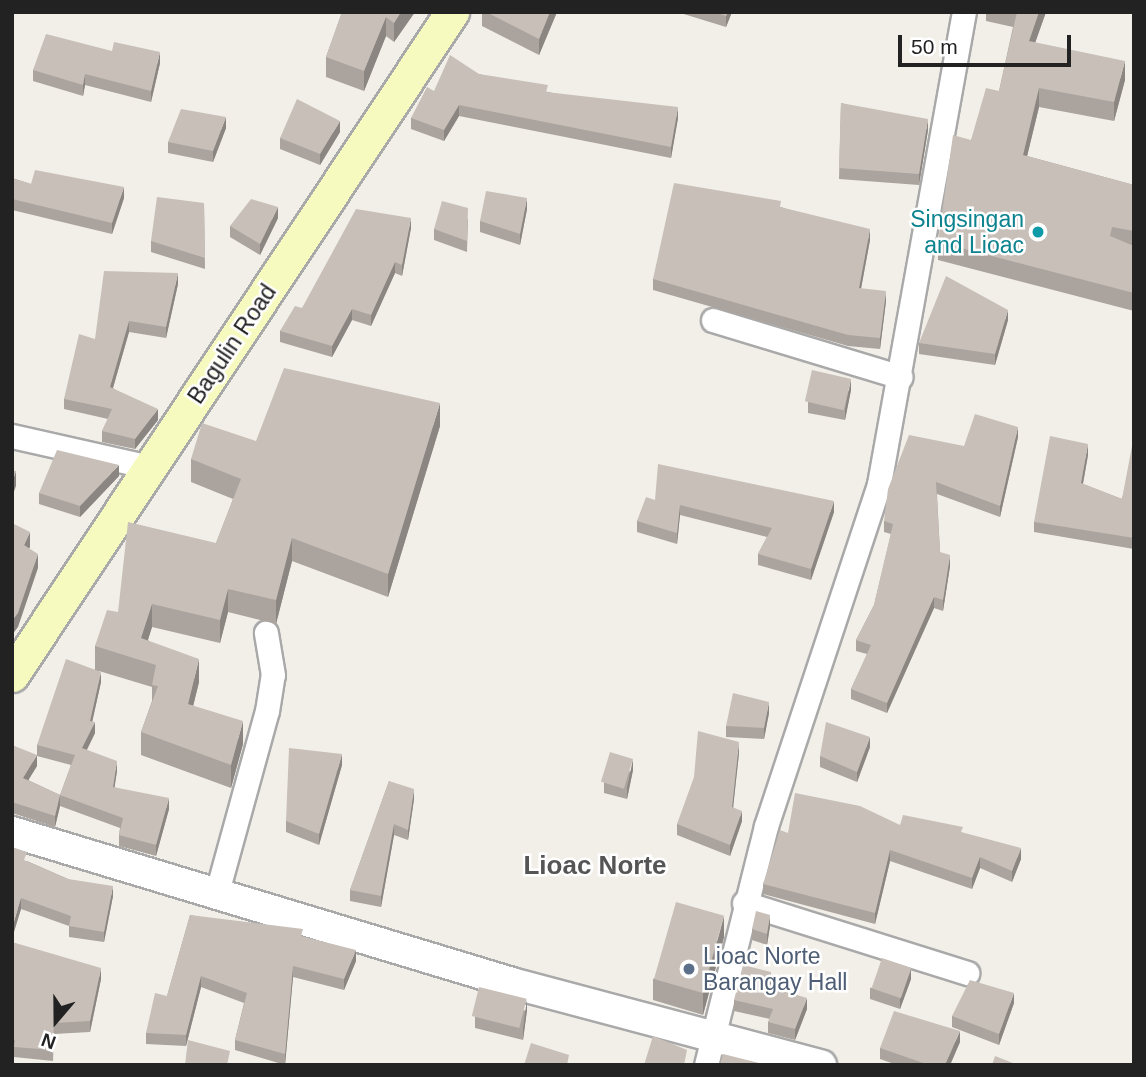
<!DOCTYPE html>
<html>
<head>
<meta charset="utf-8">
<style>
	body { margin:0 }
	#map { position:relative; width:1146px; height:1077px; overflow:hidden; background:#f2efe9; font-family:Helvetica,sans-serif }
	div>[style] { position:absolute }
	.roads { filter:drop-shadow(2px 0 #a9a9a9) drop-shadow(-2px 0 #a9a9a9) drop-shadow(0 2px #a9a9a9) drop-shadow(0 -2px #a9a9a9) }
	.minor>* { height:23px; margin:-11.5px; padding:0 11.5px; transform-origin:11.5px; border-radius:11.5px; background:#fff }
	.tertiary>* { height:30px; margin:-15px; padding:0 15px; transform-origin:15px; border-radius:15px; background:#fff }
	.secondary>* { height:33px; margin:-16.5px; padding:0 16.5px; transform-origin:16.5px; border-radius:16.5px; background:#f7fabf }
	.wall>* { inset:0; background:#aba49e }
	.shaded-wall>* { inset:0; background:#8b8681 }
	.building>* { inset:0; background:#c7bfb8; transform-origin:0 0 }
	.dots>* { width:19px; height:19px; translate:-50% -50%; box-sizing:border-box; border:4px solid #fff; border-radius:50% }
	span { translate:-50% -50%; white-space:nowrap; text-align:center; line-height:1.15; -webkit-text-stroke:5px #fff; paint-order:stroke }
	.culture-label { font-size:23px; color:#0d838f }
	.right { translate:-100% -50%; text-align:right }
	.street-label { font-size:23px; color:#222 }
	.service-label { font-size:23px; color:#4e5e75 }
	.left { translate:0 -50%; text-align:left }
	.quarter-label { font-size:26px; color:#555; font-weight:700 }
	.frame { position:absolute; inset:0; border:14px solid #222; pointer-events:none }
	.north { position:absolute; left:21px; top:986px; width:70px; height:70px; -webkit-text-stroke:5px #fff; paint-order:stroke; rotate:200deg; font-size:19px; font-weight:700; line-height:28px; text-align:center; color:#222 }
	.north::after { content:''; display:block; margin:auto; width:24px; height:32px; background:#222; clip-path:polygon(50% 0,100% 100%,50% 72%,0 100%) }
	.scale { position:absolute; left:898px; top:35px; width:173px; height:32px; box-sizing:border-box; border:4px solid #222; border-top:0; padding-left:9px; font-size:21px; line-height:24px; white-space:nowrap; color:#222; -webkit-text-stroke:5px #fff; paint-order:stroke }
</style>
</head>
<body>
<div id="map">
	<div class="roads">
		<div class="minor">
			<i style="left:713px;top:320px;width:196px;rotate:16.9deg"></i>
			<i style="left:12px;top:436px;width:141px;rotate:12.7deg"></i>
			<i style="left:217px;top:892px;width:188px;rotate:-74.6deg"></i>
			<i style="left:267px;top:711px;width:36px;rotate:-81deg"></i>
			<i style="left:273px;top:675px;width:43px;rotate:-99.5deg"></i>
			<i style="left:744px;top:903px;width:234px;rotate:17.4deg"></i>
			<i style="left:706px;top:1065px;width:246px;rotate:-75.9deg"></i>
			<i style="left:766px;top:826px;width:360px;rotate:-71.7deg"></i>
			<i style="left:879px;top:484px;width:480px;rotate:-79.8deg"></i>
		</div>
		<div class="tertiary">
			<i style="left:12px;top:832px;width:522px;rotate:16.8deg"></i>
			<i style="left:512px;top:983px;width:320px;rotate:14.9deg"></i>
		</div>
		<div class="secondary">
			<i style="left:12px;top:675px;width:796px;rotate:-56.43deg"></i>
		</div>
	</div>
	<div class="wall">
		<i style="clip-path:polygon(342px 12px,415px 12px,394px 42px,386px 36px,364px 91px,326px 77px,326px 57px)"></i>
		<i style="clip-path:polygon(482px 12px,557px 12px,539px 55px,482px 26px)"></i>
		<i style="clip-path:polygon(677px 12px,732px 12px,726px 27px)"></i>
		<i style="clip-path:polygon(986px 12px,1046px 12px,1035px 43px,1125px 80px,1114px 121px,1039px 107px,1027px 156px,1134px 185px,1134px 311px,938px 260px,938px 242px,971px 140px,999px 91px,1013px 27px,986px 21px)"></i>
		<i style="clip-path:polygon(160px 63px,151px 102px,85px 85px,83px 96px,33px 81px,33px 70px)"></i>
		<i style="clip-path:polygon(479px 74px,548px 92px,678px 118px,671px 158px,459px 116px,444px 141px,411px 129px,411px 118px,434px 91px)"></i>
		<i style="clip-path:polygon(841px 103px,928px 130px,919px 185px,839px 179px)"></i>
		<i style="clip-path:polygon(226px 128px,213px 162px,168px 153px,168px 142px)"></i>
		<i style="clip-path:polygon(340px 132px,320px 165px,280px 149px,280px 138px)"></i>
		<i style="clip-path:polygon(12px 178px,31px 184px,124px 198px,112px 234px,12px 210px)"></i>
		<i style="clip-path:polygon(204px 203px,205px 269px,151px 252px,151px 241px)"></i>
		<i style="clip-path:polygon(781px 207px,870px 240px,861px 289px,886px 301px,880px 349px,848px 346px,653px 290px,653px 279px)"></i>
		<i style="clip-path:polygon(527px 209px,520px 245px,480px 232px,480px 221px)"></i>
		<i style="clip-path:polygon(278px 218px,260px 255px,230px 237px,230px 226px)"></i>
		<i style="clip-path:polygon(468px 219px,467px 252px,434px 240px,434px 229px)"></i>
		<i style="clip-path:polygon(411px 228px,402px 276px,395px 273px,371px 326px,352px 320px,332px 357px,280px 342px,280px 331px,302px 308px)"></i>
		<i style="clip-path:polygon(178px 284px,166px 338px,129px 332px,113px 388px,158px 420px,135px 449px,102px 442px,102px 431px,108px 419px,64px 409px,64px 399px,95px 339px)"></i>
		<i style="clip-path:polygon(1008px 320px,995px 365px,919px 354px,919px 343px)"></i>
		<i style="clip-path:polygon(851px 390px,845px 420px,808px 413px,808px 402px)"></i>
		<i style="clip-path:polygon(440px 426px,388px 597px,292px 561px,276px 624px,228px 612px,220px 643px,152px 627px,148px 640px,199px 682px,193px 706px,243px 744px,231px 788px,141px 755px,141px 732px,152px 701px,152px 687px,99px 671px,101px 682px,92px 721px,95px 733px,87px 750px,117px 771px,114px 787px,169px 809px,156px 856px,119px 846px,119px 835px,120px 828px,60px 806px,55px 827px,12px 813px,12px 745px,37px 766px,28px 780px,60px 795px,71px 765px,37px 756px,37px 745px,95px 669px,95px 646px,118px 612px,216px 543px,233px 499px,191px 482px,191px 459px,256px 441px)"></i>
		<i style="clip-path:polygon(1018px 437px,1000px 517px,937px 494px,940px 552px,950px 566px,943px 611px,934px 608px,887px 713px,851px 699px,851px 689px,867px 654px,856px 651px,856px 640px,874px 605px,891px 534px,884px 532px,884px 521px,964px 446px)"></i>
		<i style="clip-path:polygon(1134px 447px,1134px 549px,1034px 532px,1034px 522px,1088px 455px,1083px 484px,1122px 499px)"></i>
		<i style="clip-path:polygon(119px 476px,80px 517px,39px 504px,39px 493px)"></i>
		<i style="clip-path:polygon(655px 500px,834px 512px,811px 580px,758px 565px,758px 554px,767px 537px,680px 515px,677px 544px,637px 532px,637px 521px)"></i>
		<i style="clip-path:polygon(769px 713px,764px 739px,726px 737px,726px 726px)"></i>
		<i style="clip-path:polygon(870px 747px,857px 782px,820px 767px,820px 756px)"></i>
		<i style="clip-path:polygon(739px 753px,733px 807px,742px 821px,730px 856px,677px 835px,677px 824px)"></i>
		<i style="clip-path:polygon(342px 765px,319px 845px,286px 832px,286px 821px)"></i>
		<i style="clip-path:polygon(633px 770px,627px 799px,604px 793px,604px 782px)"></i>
		<i style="clip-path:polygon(389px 781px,414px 799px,408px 840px,394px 835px,381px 907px,350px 901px,350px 890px)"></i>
		<i style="clip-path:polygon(900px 825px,963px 833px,1021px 859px,1012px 882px,980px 868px,972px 889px,890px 861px,875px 924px,763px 894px,763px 884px,788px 833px)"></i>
		<i style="clip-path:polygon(27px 861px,68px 879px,113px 896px,104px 942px,69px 937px,69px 926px,21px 909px,12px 938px)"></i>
		<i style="clip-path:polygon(190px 915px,303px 936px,356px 961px,344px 990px,293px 977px,285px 1065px,235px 1050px,235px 1040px,244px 1003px,201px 987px,186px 1046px,146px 1044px,146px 1033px,167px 996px)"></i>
		<i style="clip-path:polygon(770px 926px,767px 945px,752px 940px,752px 929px)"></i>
		<i style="clip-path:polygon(724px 937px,703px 1015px,653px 1000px,653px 979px)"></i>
		<i style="clip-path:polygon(12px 942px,101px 979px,90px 1032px,54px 1034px,53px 1061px,14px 1057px,14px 1050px,12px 1050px)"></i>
		<i style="clip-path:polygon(911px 979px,900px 1009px,870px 999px,870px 988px)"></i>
		<i style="clip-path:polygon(771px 983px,769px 987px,807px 1009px,795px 1040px,768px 1033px,768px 1022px,770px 1019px,734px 1011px,734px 1000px)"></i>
		<i style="clip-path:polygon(1014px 1003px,999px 1045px,952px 1027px,952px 1016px)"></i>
		<i style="clip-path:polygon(527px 1010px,523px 1040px,475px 1028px,475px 1017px)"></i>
		<i style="clip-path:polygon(960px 1042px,950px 1065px,897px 1065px,880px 1059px,880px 1048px)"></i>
	</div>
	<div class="shaded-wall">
		<i style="clip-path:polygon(401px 12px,415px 12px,394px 42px,394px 23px)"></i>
		<i style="clip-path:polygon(550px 12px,557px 12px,539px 55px,539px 39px)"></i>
		<i style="clip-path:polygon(728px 12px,732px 12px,726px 27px,726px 16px)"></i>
		<i style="clip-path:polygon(1039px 12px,1046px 12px,1029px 60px,1029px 41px)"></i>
		<i style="clip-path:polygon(386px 17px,386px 36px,364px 91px,364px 71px)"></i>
		<i style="clip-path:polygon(160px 52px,160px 63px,151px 102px,151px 91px)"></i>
		<i style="clip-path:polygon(1125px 61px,1125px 80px,1114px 121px,1114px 102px)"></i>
		<i style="clip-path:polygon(85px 74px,85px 85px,83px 96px,83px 85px)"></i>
		<i style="clip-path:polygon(1039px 88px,1039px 107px,1023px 173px,1023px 155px)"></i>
		<i style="clip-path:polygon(459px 105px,459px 116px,444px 141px,444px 130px)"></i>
		<i style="clip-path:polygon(678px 107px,678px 118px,671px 158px,671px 147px)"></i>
		<i style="clip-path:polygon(226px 117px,226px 128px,213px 162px,213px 151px)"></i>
		<i style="clip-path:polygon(928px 119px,928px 130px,919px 185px,919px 174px)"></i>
		<i style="clip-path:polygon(340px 121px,340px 132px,320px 165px,320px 154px)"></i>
		<i style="clip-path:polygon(124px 187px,124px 198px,112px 234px,112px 223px)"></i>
		<i style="clip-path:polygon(527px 198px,527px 209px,520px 245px,520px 234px)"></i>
		<i style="clip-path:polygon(278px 207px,278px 218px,260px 255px,260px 244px)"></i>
		<i style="clip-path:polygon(411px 218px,411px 228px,402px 276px,402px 265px)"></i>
		<i style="clip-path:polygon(870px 229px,870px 240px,859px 299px,859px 288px)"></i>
		<i style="clip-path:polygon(395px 262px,395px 273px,371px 326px,371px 315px)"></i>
		<i style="clip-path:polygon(178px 273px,178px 284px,166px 338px,166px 327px)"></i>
		<i style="clip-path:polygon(886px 291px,886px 301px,880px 349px,880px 338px)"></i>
		<i style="clip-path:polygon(352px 309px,352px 320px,332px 357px,332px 346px)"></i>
		<i style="clip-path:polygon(1008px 310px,1008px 320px,995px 365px,995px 354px)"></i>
		<i style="clip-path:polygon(129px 321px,129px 332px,110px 398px,110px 387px)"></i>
		<i style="clip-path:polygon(851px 379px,851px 390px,845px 420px,845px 409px)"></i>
		<i style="clip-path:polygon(440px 403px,440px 426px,388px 597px,388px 574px)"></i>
		<i style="clip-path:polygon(158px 409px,158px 420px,135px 449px,135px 439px)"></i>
		<i style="clip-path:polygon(1018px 427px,1018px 437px,1000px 517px,1000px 506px)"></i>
		<i style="clip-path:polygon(1088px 444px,1088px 455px,1081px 494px,1081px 483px)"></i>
		<i style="clip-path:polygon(119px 465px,119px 476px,80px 517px,80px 506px)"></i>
		<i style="clip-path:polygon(16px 471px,16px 486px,12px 497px,12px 483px)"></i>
		<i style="clip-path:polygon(834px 501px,834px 512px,811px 580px,811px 569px)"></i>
		<i style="clip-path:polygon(680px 505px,680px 515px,677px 544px,677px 533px)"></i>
		<i style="clip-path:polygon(30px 532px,30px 547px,24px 559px,24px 545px)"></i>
		<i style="clip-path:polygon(292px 538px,292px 561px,276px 624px,276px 600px)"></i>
		<i style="clip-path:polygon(38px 554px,38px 568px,18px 627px,12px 635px,12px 621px)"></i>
		<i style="clip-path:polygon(950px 555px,950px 566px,943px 611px,943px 600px)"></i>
		<i style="clip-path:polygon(228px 589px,228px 612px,220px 643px,220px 620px)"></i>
		<i style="clip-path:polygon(934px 597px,934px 608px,887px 713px,887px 703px)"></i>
		<i style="clip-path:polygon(152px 604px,152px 627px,141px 661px,141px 638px)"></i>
		<i style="clip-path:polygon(199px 659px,199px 682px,188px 727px,188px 704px)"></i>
		<i style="clip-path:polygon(101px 672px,101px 682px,90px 732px,90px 721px)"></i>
		<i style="clip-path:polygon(769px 702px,769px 713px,764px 739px,764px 728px)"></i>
		<i style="clip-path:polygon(243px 721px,243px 744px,231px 788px,231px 765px)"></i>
		<i style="clip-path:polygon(95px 722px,95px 733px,82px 759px,82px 748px)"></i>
		<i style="clip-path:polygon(870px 737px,870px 747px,857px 782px,857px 772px)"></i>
		<i style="clip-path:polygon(739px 742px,739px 753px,732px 818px,732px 807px)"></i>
		<i style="clip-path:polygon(342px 754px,342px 765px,319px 845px,319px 834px)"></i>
		<i style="clip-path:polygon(37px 755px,37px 766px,23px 789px,23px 778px)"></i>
		<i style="clip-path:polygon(633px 759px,633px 770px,627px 799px,627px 788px)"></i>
		<i style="clip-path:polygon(117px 761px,117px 771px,113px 798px,113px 787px)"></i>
		<i style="clip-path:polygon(414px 789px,414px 799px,408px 840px,408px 830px)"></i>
		<i style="clip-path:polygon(60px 795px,60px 806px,55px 827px,55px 816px)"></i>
		<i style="clip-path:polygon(169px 798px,169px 809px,156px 856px,156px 845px)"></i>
		<i style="clip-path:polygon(742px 811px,742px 821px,730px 856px,730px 845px)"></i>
		<i style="clip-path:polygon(394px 824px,394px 835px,381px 907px,381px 896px)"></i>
		<i style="clip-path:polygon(1021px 848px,1021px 859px,1012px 882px,1012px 871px)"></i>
		<i style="clip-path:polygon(890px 850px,890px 861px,875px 924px,875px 913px)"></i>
		<i style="clip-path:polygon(980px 857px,980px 868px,972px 889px,972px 878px)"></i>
		<i style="clip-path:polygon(113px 886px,113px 896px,104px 942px,104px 932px)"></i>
		<i style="clip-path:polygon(21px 898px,21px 909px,12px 938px,12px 928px)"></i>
		<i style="clip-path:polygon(770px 915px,770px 926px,767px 945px,767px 934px)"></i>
		<i style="clip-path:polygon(724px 916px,724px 937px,703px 1015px,703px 994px)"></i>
		<i style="clip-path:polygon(356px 950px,356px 961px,344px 990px,344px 979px)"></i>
		<i style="clip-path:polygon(293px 966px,293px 977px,285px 1065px,285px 1054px)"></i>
		<i style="clip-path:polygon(101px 968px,101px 979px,90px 1032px,90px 1021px)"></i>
		<i style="clip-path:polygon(911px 968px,911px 979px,900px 1009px,900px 998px)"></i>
		<i style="clip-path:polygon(771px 972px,771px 983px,767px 997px,767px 986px)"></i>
		<i style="clip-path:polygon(201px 976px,201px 987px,186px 1046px,186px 1035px)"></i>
		<i style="clip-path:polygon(1014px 993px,1014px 1003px,999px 1045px,999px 1034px)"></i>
		<i style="clip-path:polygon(807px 998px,807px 1009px,795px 1040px,795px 1029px)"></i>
		<i style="clip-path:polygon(527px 999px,527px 1010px,523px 1040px,523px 1029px)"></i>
		<i style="clip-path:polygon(960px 1031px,960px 1042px,950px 1065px,945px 1065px)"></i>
	</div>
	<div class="building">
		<i style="clip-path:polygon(342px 12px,401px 12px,394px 23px,386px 17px,364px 71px,326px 57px)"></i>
		<i style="clip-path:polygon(486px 12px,550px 12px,539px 39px)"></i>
		<i style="clip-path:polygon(714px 12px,728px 12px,726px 16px)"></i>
		<i style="clip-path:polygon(1017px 12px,1039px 12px,1029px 41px,1125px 61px,1114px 102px,1039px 88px,1023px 155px,1134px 185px,1134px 231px,1112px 227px,1110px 236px,1134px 246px,1134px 293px,938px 242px,953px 135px,971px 140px,986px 88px,999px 91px)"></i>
		<i style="clip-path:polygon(46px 34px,112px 51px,114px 42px,160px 52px,151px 91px,85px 74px,83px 85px,33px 70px)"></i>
		<i style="clip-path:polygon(450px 55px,479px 74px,548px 85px,546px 92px,678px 107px,671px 147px,459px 105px,444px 130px,411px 118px,427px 87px,434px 91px)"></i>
		<i style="clip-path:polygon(297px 99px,340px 121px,320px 154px,280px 138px)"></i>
		<i style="clip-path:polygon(841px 103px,928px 119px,919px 174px,839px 168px)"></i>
		<i style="clip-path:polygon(181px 109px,226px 117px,213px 151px,168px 142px)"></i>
		<i style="clip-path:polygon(35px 170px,124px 187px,112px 223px,12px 199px,12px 178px,31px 184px)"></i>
		<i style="clip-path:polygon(674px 183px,781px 201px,780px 207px,870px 229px,859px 288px,886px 291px,880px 338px,848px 335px,653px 279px)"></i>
		<i style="clip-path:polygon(486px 191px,527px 198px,520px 234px,480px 221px)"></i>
		<i style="clip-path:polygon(157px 197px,204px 203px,205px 258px,151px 241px)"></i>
		<i style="clip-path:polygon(251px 199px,278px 207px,260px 244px,230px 226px)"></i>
		<i style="clip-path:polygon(442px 201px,468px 208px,467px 241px,434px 229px)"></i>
		<i style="clip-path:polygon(356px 209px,411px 218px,402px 265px,395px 262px,371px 315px,352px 309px,332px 346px,280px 331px,295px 306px,302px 308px)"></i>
		<i style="clip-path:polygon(104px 271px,178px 273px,166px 327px,129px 321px,110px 387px,158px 409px,135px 439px,102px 431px,112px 409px,64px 399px,79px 334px,95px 339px)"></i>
		<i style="clip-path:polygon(946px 276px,1008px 310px,995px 354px,919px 343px)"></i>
		<i style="clip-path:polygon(284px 368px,440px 403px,388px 574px,292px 538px,276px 600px,228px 589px,220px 620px,152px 604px,141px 638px,199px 659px,188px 704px,243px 721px,231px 765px,141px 732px,158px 686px,152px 685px,156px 665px,95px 646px,107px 610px,118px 612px,128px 522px,216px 543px,241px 479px,191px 459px,202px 423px,256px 441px)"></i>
		<i style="left:812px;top:370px;width:40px;height:32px;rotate:13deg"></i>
		<i style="clip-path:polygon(975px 414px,1018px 427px,1000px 506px,936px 482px,940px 552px,950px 555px,943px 600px,934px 597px,887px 703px,851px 689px,871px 645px,856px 640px,874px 605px,893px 524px,884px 521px,888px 489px,909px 435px,964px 446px)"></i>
		<i style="clip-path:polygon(1050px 436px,1088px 444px,1081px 483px,1122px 499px,1132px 446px,1134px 447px,1134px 538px,1034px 522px)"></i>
		<i style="clip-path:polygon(57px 450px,119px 465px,80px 506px,39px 493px)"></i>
		<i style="clip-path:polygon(658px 464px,834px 501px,811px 569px,758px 554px,772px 528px,680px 505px,677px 533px,637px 521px,646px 497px,655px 500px)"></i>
		<i style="clip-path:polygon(12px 470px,16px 471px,12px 483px)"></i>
		<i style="clip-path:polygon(12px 523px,30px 532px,24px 545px,38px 554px,18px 613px,12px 621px)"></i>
		<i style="clip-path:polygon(66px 659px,101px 672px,90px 721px,95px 722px,82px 748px,117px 761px,113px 787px,169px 798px,156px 845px,119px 835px,123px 818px,60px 795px,75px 755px,37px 745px)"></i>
		<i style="clip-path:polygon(733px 693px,769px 702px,764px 728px,726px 726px)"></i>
		<i style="clip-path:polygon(826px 722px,870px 737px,857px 772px,820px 756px)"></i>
		<i style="clip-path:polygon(698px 731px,739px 742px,732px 807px,742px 811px,730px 845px,677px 824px,694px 777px)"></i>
		<i style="clip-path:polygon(12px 745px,37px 755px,23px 778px,60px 795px,55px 816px,12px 802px)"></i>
		<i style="clip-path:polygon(289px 748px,342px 754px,319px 834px,286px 821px)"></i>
		<i style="left:610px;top:752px;width:24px;height:31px;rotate:17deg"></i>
		<i style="clip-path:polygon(389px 781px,414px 789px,408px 830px,394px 824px,381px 896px,350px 890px)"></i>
		<i style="clip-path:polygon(795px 793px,860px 806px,900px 825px,903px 815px,963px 827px,961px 832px,1021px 848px,1012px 871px,980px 857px,972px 878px,890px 850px,875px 913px,763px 884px,780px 830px,788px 833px)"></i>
		<i style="clip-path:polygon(12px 847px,27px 852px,24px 860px,68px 879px,113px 886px,104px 932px,69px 926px,71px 916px,21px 898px,12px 928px)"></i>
		<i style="left:676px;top:902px;width:50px;height:80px;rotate:16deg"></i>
		<i style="clip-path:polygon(756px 911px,770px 915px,767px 934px,752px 929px)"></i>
		<i style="clip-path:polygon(190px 915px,303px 929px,301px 936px,356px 950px,344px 979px,293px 966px,285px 1054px,235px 1040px,247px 993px,201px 976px,186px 1035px,146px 1033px,155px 993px,167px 996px)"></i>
		<i style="clip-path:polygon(12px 942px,101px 968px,90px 1021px,54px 1023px,53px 1050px,14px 1047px,15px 1040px,12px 1039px)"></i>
		<i style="left:882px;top:958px;width:31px;height:32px;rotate:19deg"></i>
		<i style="clip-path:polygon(743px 965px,771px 972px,767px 986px,807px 998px,795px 1029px,768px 1022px,773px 1009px,734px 1000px)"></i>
		<i style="clip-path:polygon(970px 980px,1014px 993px,999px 1034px,952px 1016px)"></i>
		<i style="left:479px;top:987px;width:49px;height:30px;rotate:14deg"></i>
		<i style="clip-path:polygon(894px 1011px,960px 1031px,945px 1065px,929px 1065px,880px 1048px)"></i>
		<i style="clip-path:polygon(653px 1036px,687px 1050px,684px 1065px,644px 1065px)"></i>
		<i style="clip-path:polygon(188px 1040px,230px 1051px,227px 1065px,185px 1065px)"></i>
		<i style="clip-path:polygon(531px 1043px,569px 1055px,567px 1065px,524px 1065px)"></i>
		<i style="clip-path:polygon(723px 1054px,767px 1065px,720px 1065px)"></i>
		<i style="clip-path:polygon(995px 1056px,1018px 1065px,992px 1065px)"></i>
	</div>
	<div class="dots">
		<i style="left:1038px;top:232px;background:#0f9aa8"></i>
		<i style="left:689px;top:969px;background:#5c6f8a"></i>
	</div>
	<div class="culture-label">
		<span class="right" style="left:1024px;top:232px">Singsingan<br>and Lioac</span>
	</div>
	<div class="street-label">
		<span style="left:232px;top:344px;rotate:-56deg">Bagulin Road</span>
	</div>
	<div class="service-label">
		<span class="left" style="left:703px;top:969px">Lioac Norte<br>Barangay Hall</span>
	</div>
	<div class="quarter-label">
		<span style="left:595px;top:866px">Lioac Norte</span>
	</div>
	<div class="frame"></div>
	<div class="north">N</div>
	<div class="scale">50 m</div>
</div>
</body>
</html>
